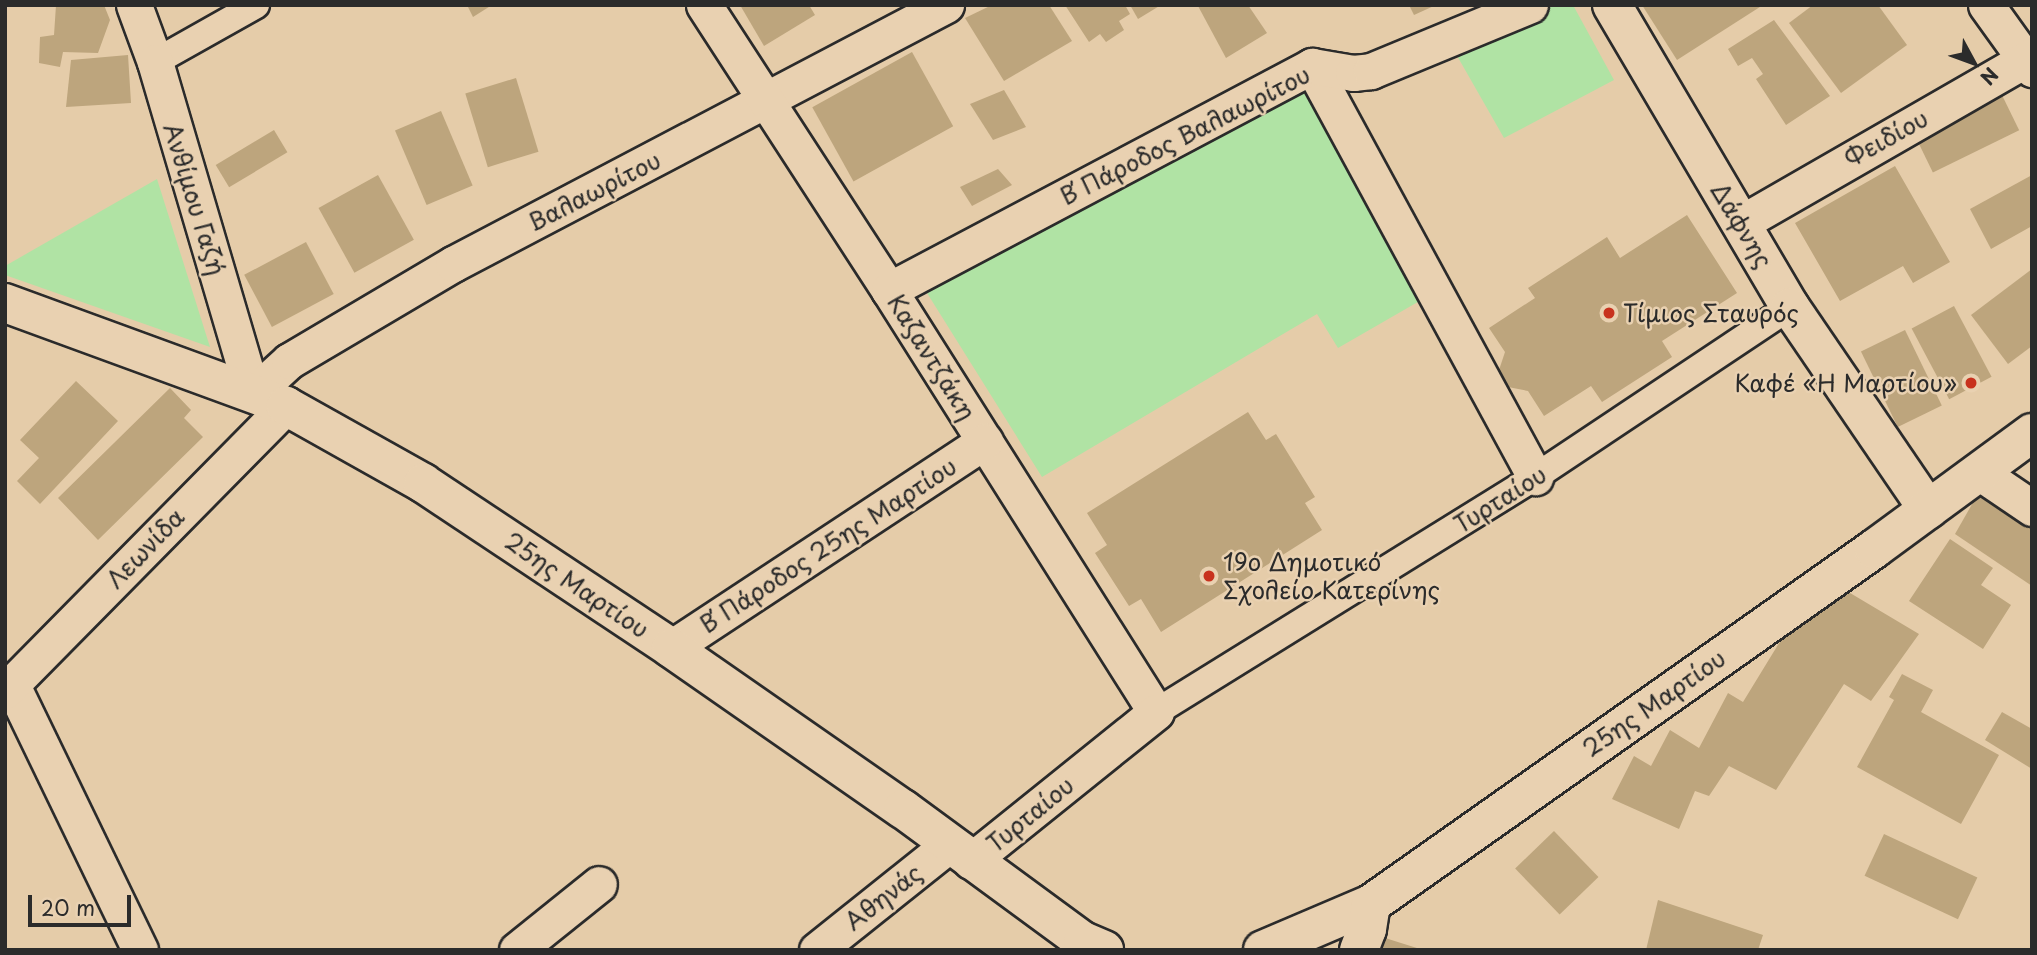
<!DOCTYPE html>
<html>
<head>
<meta charset="utf-8">
<style>
	body { margin:0 }
	#map { position:relative; width:2037px; height:955px; overflow:hidden; background:#e5cca9; font-family:"Playpen Sans",sans-serif }
	div>[style] { position:absolute }
	.green>* { inset:0; background:#b0e3a4 }
	.building>* { inset:0; background:#bda57d; transform-origin:0 0 }
	.roads { filter:drop-shadow(2px 0 #2b2b2b) drop-shadow(-2px 0 #2b2b2b) drop-shadow(0 2px #2b2b2b) drop-shadow(0 -2px #2b2b2b) }
	.pedestrian>* { height:26px; margin:-13px; padding:0 13px; transform-origin:13px; border-radius:13px; background:#e9d1b1 }
	.minor>* { height:35px; margin:-17.5px; padding:0 17.5px; transform-origin:17.5px; border-radius:17.5px; background:#e9d1b1 }
	.tertiary>* { height:38px; margin:-19px; padding:0 19px; transform-origin:19px; border-radius:19px; background:#e9d1b1 }
	.dots>* { width:19px; height:19px; translate:-50% -50%; box-sizing:border-box; border:4px solid #e9d1b1; border-radius:50% }
	span { translate:-50% -50%; white-space:nowrap; text-align:center; line-height:1.15; -webkit-text-stroke:5px #e9d1b1; paint-order:stroke }
	.street-label { font-size:24px; color:#2b2b2b }
	.poi-label { font-size:24px; color:#2b2b2b }
	.left { translate:0 -50%; text-align:left }
	.right { translate:-100% -50%; text-align:right }
	.frame { position:absolute; inset:0; border:7px solid #2b2b2b; pointer-events:none }
	.north { position:absolute; left:1939px; top:28px; width:70px; height:70px; -webkit-text-stroke:5px #e9d1b1; paint-order:stroke; rotate:131deg; font-size:19px; font-weight:700; line-height:28px; text-align:center; color:#2b2b2b }
	.north::after { content:''; display:block; margin:auto; width:24px; height:32px; background:#2b2b2b; clip-path:polygon(50% 0,100% 100%,50% 72%,0 100%) }
	.scale { position:absolute; left:28px; top:895px; width:103px; height:32px; box-sizing:border-box; border:4px solid #2b2b2b; border-top:0; padding-left:9px; font-size:21px; line-height:24px; white-space:nowrap; color:#2b2b2b; -webkit-text-stroke:5px #e9d1b1; paint-order:stroke }
</style>
</head>
<body>
<div id="map">
	<div class="green">
		<i style="clip-path:polygon(1546px 5px,1573px 5px,1614px 80px,1504px 138px,1452px 47px)"></i>
		<i style="clip-path:polygon(1303px 81px,1423px 299px,1338px 348px,1317px 314px,1042px 477px,922px 285px)"></i>
		<i style="clip-path:polygon(157px 179px,210px 347px,5px 275px,5px 266px)"></i>
	</div>
	<div class="building">
		<i style="clip-path:polygon(56px 5px,104px 5px,110px 20px,98px 53px,63px 52px,60px 67px,39px 63px,40px 37px,54px 35px)"></i>
		<i style="clip-path:polygon(467px 5px,492px 5px,473px 17px)"></i>
		<i style="clip-path:polygon(740px 5px,809px 5px,815px 15px,764px 46px)"></i>
		<i style="clip-path:polygon(992px 5px,1049px 5px,1072px 41px,1004px 81px,965px 18px)"></i>
		<i style="clip-path:polygon(1065px 5px,1125px 5px,1130px 14px,1119px 21px,1124px 30px,1106px 42px,1100px 34px,1089px 42px)"></i>
		<i style="clip-path:polygon(1130px 5px,1161px 5px,1138px 19px)"></i>
		<i style="clip-path:polygon(1248px 5px,1267px 33px,1226px 58px,1198px 6px)"></i>
		<i style="clip-path:polygon(1409px 5px,1436px 5px,1414px 15px)"></i>
		<i style="clip-path:polygon(1642px 5px,1763px 5px,1677px 60px)"></i>
		<i style="clip-path:polygon(1813px 5px,1878px 5px,1907px 45px,1841px 93px,1789px 23px)"></i>
		<i style="clip-path:polygon(1774px 20px,1830px 96px,1786px 125px,1756px 79px,1763px 74px,1752px 58px,1738px 66px,1728px 49px)"></i>
		<i style="left:912px;top:52px;width:85px;height:114px;rotate:61deg"></i>
		<i style="clip-path:polygon(128px 55px,131px 103px,66px 107px,71px 60px)"></i>
		<i style="left:516px;top:78px;width:77px;height:53px;rotate:73deg"></i>
		<i style="left:1999px;top:89px;width:46px;height:96px;rotate:64deg"></i>
		<i style="clip-path:polygon(1004px 90px,1026px 127px,993px 140px,970px 104px)"></i>
		<i style="left:441px;top:111px;width:81px;height:50px;rotate:67deg"></i>
		<i style="left:274px;top:130px;width:26px;height:68px;rotate:59deg"></i>
		<i style="clip-path:polygon(1895px 166px,1950px 262px,1913px 283px,1903px 266px,1840px 301px,1795px 223px)"></i>
		<i style="clip-path:polygon(998px 169px,1012px 185px,972px 206px,960px 187px)"></i>
		<i style="left:378px;top:175px;width:74px;height:68px;rotate:61deg"></i>
		<i style="clip-path:polygon(2032px 175px,2032px 226px,1991px 249px,1970px 209px)"></i>
		<i style="clip-path:polygon(1687px 215px,1737px 293px,1662px 341px,1672px 357px,1602px 402px,1591px 386px,1544px 416px,1528px 391px,1508px 387px,1499px 370px,1505px 352px,1489px 328px,1535px 298px,1528px 288px,1607px 237px,1620px 258px)"></i>
		<i style="left:306px;top:242px;width:59px;height:70px;rotate:62deg"></i>
		<i style="clip-path:polygon(2032px 269px,2032px 346px,2008px 364px,1971px 315px)"></i>
		<i style="left:1954px;top:306px;width:80px;height:48px;rotate:62deg"></i>
		<i style="left:1905px;top:330px;width:84px;height:49px;rotate:64deg"></i>
		<i style="clip-path:polygon(76px 381px,118px 421px,40px 504px,17px 481px,39px 458px,20px 440px)"></i>
		<i style="clip-path:polygon(170px 388px,191px 410px,184px 418px,203px 437px,98px 540px,58px 498px)"></i>
		<i style="clip-path:polygon(1248px 412px,1266px 440px,1276px 434px,1315px 497px,1305px 503px,1322px 530px,1161px 632px,1141px 599px,1129px 606px,1095px 553px,1107px 545px,1087px 513px)"></i>
		<i style="clip-path:polygon(1979px 492px,2032px 523px,2032px 586px,1955px 534px)"></i>
		<i style="clip-path:polygon(1950px 539px,1993px 568px,1981px 585px,2011px 605px,1983px 649px,1909px 601px)"></i>
		<i style="clip-path:polygon(1840px 587px,1919px 634px,1871px 701px,1844px 684px,1776px 790px,1729px 766px,1709px 796px,1695px 791px,1679px 829px,1612px 799px,1634px 756px,1651px 766px,1670px 730px,1699px 748px,1728px 693px,1743px 702px,1792px 622px)"></i>
		<i style="clip-path:polygon(1902px 674px,1933px 690px,1921px 712px,1999px 755px,1961px 824px,1857px 767px,1894px 700px,1889px 697px)"></i>
		<i style="clip-path:polygon(2002px 712px,2032px 729px,2032px 769px,1985px 740px)"></i>
		<i style="left:1554px;top:831px;width:64px;height:54px;rotate:46deg"></i>
		<i style="left:1884px;top:834px;width:103px;height:46px;rotate:25deg"></i>
		<i style="clip-path:polygon(1658px 900px,1763px 935px,1758px 950px,1646px 950px)"></i>
		<i style="clip-path:polygon(1382px 937px,1420px 949px,1420px 950px,1378px 950px)"></i>
	</div>
	<div class="roads">
		<div class="pedestrian">
			<i style="left:155px;top:62px;width:116px;rotate:-29.4deg"></i>
			<i style="left:1156px;top:712px;width:446px;rotate:-31.8deg"></i>
			<i style="left:1535px;top:477px;width:306px;rotate:-33.7deg"></i>
		</div>
		<div class="minor">
			<i style="left:134px;top:5px;width:61px;rotate:69.8deg"></i>
			<i style="left:155px;top:62px;width:346px;rotate:73.6deg"></i>
			<i style="left:253px;top:394px;width:49px;rotate:-42.5deg"></i>
			<i style="left:289px;top:361px;width:191px;rotate:-30.6deg"></i>
			<i style="left:453px;top:264px;width:557px;rotate:-27.72deg"></i>
			<i style="left:704px;top:5px;width:340px;rotate:57deg"></i>
			<i style="left:889px;top:290px;width:499px;rotate:57.7deg"></i>
			<i style="left:1156px;top:712px;width:238px;rotate:141.2deg"></i>
			<i style="left:1986px;top:5px;width:79px;rotate:54.3deg"></i>
			<i style="left:1312px;top:66px;width:468px;rotate:61.5deg"></i>
			<i style="left:1741px;top:223px;width:336px;rotate:-29.9deg"></i>
			<i style="left:889px;top:290px;width:479px;rotate:-27.9deg"></i>
			<i style="left:1312px;top:66px;width:42px;rotate:9.7deg"></i>
			<i style="left:1353px;top:73px;width:18px;rotate:-6deg"></i>
			<i style="left:1371px;top:71px;width:172px;rotate:-22.5deg"></i>
			<i style="left:1979px;top:472px;width:64px;rotate:34.2deg"></i>
			<i style="left:671px;top:648px;width:376px;rotate:-33.4deg"></i>
			<i style="left:12px;top:685px;width:294px;rotate:64.2deg"></i>
			<i style="left:5px;top:691px;width:400px;rotate:-45.4deg"></i>
			<i style="left:517px;top:950px;width:105px;rotate:-38.8deg"></i>
			<i style="left:817px;top:950px;width:170px;rotate:-38.6deg"></i>
		</div>
		<div class="tertiary">
			<i style="left:1612px;top:5px;width:351px;rotate:59.5deg"></i>
			<i style="left:1790px;top:307px;width:245px;rotate:55.7deg"></i>
			<i style="left:5px;top:303px;width:299px;rotate:20.1deg"></i>
			<i style="left:286px;top:406px;width:157px;rotate:29.3deg"></i>
			<i style="left:423px;top:483px;width:298px;rotate:33.6deg"></i>
			<i style="left:671px;top:648px;width:282px;rotate:34.8deg"></i>
			<i style="left:903px;top:809px;width:223px;rotate:36.3deg"></i>
			<i style="left:1083px;top:941px;width:23px;rotate:23deg"></i>
			<i style="left:1263px;top:950px;width:117px;rotate:-23.1deg"></i>
			<i style="left:1371px;top:904px;width:616px;rotate:-35.21deg"></i>
			<i style="left:1874px;top:549px;width:196px;rotate:-36.3deg"></i>
			<i style="left:1359px;top:950px;width:22px;rotate:-69deg"></i>
			<i style="left:1367px;top:929px;width:25px;rotate:-81deg"></i>
		</div>
	</div>
	<div class="dots">
		<i style="left:1609px;top:313px;background:#c8321e"></i>
		<i style="left:1971px;top:383px;background:#c8321e"></i>
		<i style="left:1209px;top:576px;background:#c8321e"></i>
	</div>
	<div class="street-label">
		<span style="left:1185px;top:135px;rotate:-27deg">Β΄ Πάροδος Βαλαωρίτου</span>
		<span style="left:1886px;top:138px;rotate:-29deg">Φειδίου</span>
		<span style="left:594px;top:191px;rotate:-27deg">Βαλαωρίτου</span>
		<span style="left:195px;top:199px;rotate:73deg">Ανθίμου Γαζή</span>
		<span style="left:1742px;top:225px;rotate:59deg">Δάφνης</span>
		<span style="left:932px;top:357px;rotate:58deg">Καζαντζάκη</span>
		<span style="left:1500px;top:499px;rotate:-32deg">Τυρταίου</span>
		<span style="left:828px;top:545px;rotate:-33deg">Β΄ Πάροδος 25ης Μαρτίου</span>
		<span style="left:145px;top:548px;rotate:-46deg">Λεωνίδα</span>
		<span style="left:577px;top:585px;rotate:34deg">25ης Μαρτίου</span>
		<span style="left:1654px;top:703px;rotate:-35deg">25ης Μαρτίου</span>
		<span style="left:1030px;top:814px;rotate:-39deg">Τυρταίου</span>
		<span style="left:883px;top:897px;rotate:-38deg">Αθηνάς</span>
	</div>
	<div class="poi-label">
		<span class="left" style="left:1623px;top:313px">Τίμιος Σταυρός</span>
		<span class="right" style="left:1957px;top:383px">Καφέ «Η Μαρτίου»</span>
		<span class="left" style="left:1223px;top:576px">19ο Δημοτικό<br>Σχολείο Κατερίνης</span>
	</div>
	<div class="frame"></div>
	<div class="north">N</div>
	<div class="scale">20 m</div>
</div>
</body>
</html>
